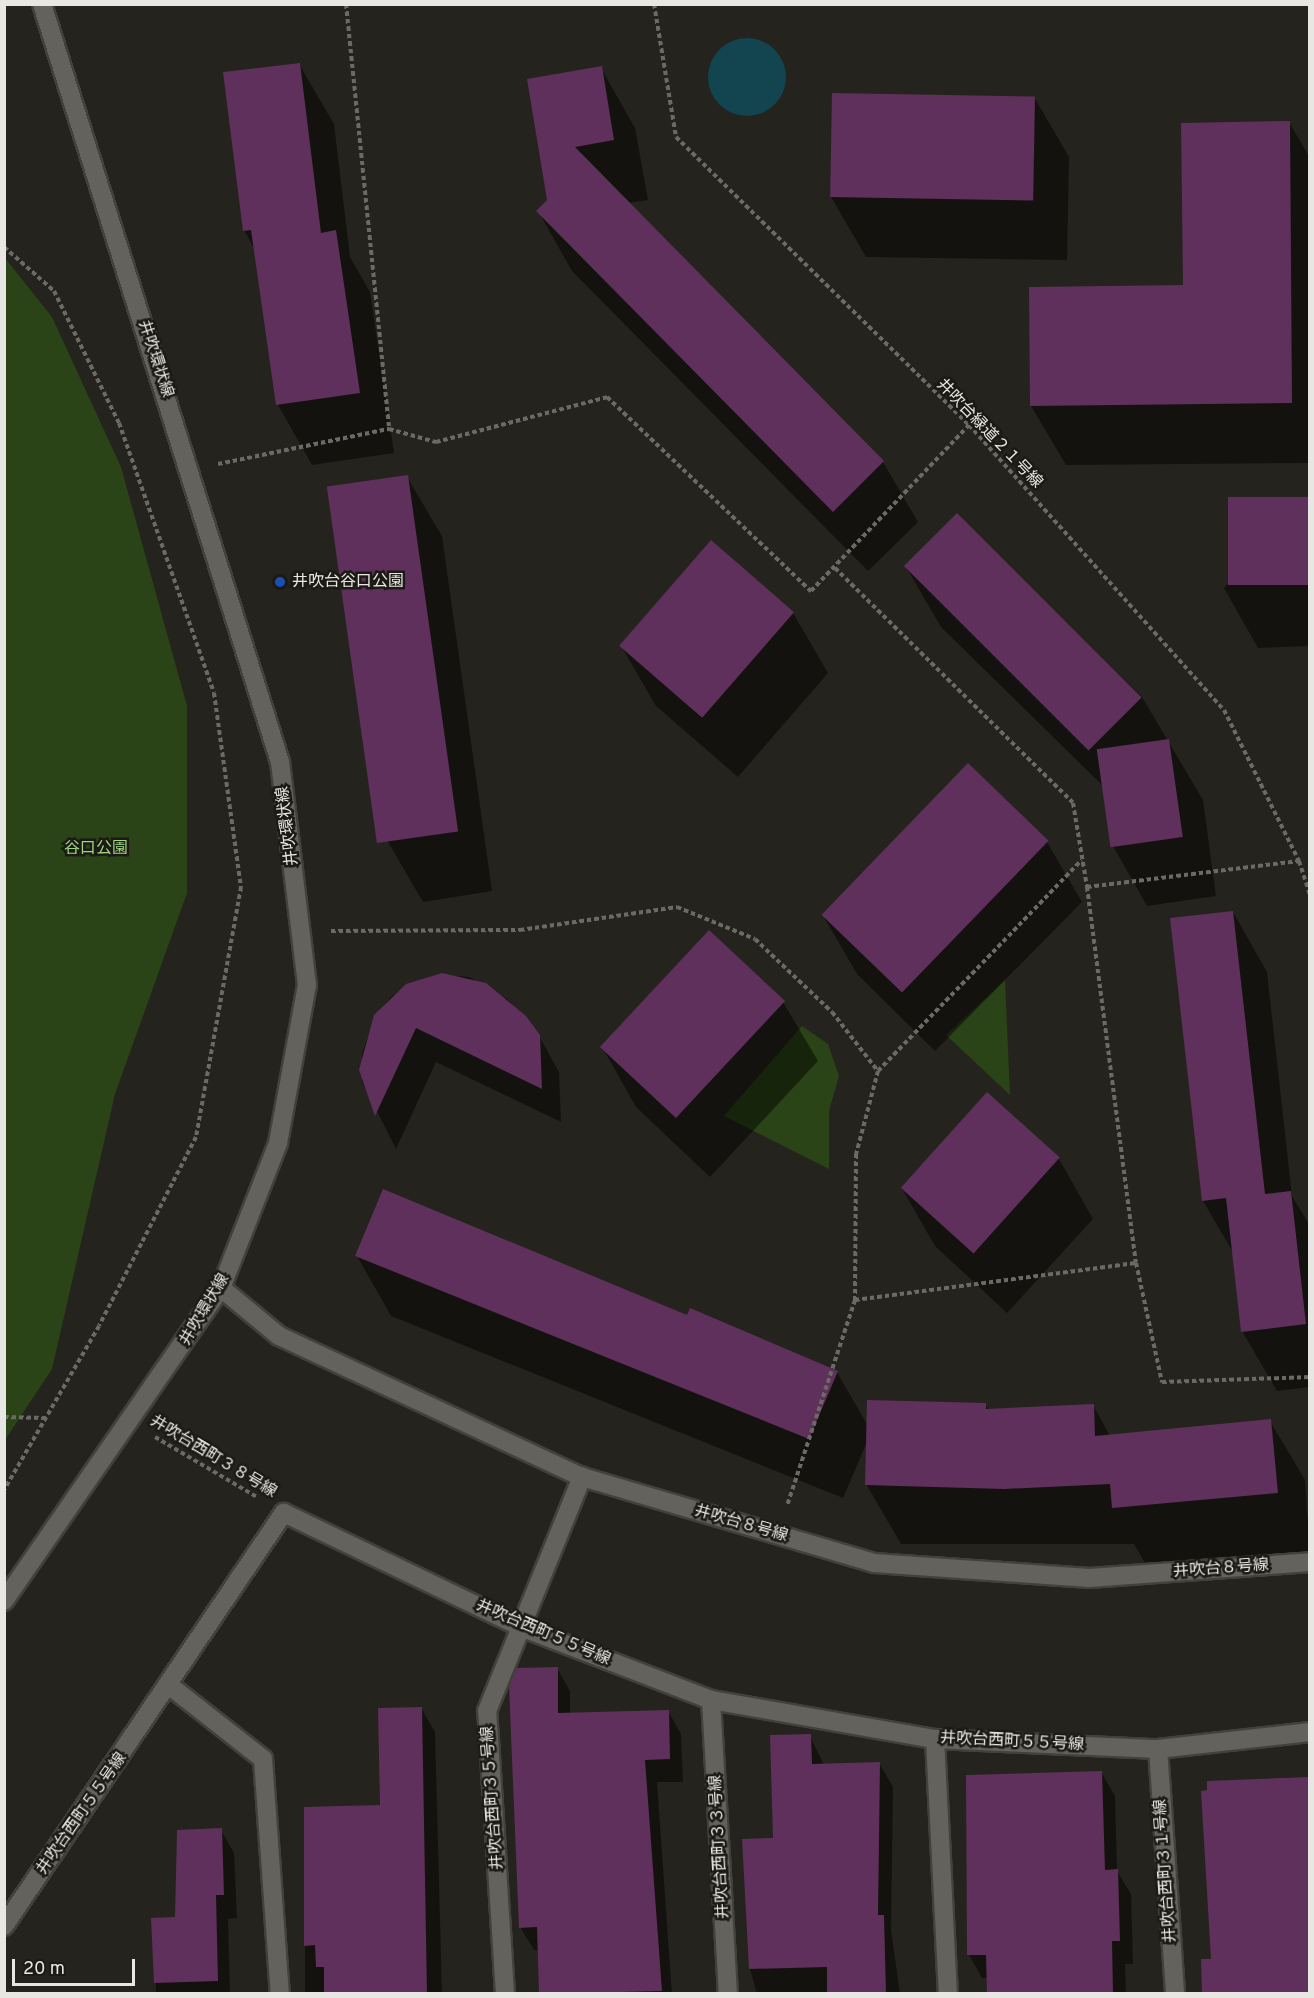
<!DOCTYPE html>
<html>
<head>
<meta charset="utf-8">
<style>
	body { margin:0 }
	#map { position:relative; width:1314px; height:1998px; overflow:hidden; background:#24231d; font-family:Overpass,"Noto Sans JP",sans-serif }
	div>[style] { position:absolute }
	.green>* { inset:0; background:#2a4418 }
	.water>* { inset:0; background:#124550 }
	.round { border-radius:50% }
	.shadow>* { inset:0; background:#0007 }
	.building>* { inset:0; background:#5f305b; transform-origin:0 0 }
	.path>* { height:4px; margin-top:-2px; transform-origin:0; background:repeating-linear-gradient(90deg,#6b6a65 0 4.5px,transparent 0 7.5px) }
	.roads { filter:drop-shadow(2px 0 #42413c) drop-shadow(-2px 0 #42413c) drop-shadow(0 2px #42413c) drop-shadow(0 -2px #42413c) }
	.minor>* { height:18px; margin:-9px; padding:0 9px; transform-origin:9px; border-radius:9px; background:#64625c }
	.dots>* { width:16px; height:16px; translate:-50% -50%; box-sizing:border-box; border:3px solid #1b1a14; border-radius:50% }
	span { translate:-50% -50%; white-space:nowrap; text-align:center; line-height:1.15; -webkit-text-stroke:5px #1b1a14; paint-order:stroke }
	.street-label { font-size:16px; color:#e8e7e3 }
	.poi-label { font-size:16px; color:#e8e7e3 }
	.left { translate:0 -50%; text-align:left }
	.park-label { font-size:16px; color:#9fd381 }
	.frame { position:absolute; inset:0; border:6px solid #e8e7e3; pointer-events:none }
	.scale { position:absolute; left:12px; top:1959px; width:123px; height:27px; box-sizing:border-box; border:3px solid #e8e7e3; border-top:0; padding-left:8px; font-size:18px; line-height:21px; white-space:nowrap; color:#e8e7e3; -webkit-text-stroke:4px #1b1a14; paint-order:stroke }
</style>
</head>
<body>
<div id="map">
	<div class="green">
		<i style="clip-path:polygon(5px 258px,52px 317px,121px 467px,187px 706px,187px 893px,115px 1094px,52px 1369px,5px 1440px)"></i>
		<i style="clip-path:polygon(1005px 980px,1010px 1095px,946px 1035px)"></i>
		<i style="clip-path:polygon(802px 1026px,828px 1044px,839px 1076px,829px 1111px,829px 1169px,724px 1116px)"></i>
	</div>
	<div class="water">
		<i class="round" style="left:708px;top:38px;width:78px;height:78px"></i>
	</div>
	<div class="shadow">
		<i style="clip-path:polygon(299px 64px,334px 124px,350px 257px,370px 292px,394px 453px,312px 465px,278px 405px,255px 250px,244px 230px)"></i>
		<i style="clip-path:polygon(601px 68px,635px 128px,648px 200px,628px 203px,883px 462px,918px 522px,868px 571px,572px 271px,538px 211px,548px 200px)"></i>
		<i style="clip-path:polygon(1034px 97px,1069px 157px,1067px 260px,866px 257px,831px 197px)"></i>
		<i style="clip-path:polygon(1289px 122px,1310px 158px,1310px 463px,1066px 465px,1031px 406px,1184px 286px)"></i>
		<i style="clip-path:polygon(407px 477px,442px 536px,492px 891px,423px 902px,388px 842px,329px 489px)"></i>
		<i style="clip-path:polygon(1310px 498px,1310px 646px,1258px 648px,1224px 588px)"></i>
		<i style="clip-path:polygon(957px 515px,1142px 697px,1203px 800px,1216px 896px,1147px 906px,1113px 846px,1104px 787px,941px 627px,906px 567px)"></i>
		<i style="clip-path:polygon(711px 542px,793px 613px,828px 673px,738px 777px,656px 706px,621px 646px)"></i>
		<i style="clip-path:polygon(968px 765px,1047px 842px,1082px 902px,935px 1051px,857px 974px,822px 914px)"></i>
		<i style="clip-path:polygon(1233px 912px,1267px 972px,1292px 1196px,1310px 1226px,1310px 1387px,1277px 1391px,1242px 1331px,1234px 1254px,1203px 1201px)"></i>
		<i style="clip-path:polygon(442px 975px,469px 977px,507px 999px,539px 1036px,559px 1072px,561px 1122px,436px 1062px,396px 1149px,362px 1081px,362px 1054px,375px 1016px,391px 997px,407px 985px)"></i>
		<i style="clip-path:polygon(783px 1002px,818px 1061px,710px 1177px,636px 1107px,602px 1047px)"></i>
		<i style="clip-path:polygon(987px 1094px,1059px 1159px,1093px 1219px,1007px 1313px,935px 1246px,901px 1187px)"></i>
		<i style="clip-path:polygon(357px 1256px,688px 1317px,837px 1372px,868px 1426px,985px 1404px,989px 1410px,1093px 1405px,1110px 1436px,1270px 1421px,1305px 1480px,1310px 1553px,1148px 1568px,1134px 1544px,901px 1544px,866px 1484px,867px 1442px,843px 1498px,391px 1316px)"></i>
		<i style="clip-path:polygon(557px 1668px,570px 1691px,570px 1714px,668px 1711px,681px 1734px,683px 1782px,657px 1782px,672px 1994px,540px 1994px,539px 1950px,534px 1950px,520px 1927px)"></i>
		<i style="clip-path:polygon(421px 1708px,435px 1732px,442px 1994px,305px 1994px,305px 1809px,382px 1807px)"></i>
		<i style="clip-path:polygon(810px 1736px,824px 1765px,879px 1763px,893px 1787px,891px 1930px,900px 1994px,757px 1994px,750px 1969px,775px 1839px)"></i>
		<i style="clip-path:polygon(1101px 1772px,1115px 1796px,1117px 1871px,1131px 1894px,1133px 1964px,1125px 1964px,1126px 1994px,989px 1994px,989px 1978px,982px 1978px,969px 1955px)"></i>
		<i style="clip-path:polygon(221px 1830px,234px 1853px,237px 1918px,228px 1919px,230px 1994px,156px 1994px,153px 1919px,176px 1919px)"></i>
	</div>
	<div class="building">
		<i style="clip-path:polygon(300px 63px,321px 233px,336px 230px,360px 393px,276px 405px,251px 230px,243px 231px,223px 72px)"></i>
		<i style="clip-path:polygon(602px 66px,614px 140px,575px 147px,884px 461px,833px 512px,536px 211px,547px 200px,527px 79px)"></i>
		<i style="left:832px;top:93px;width:203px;height:104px;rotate:1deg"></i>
		<i style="clip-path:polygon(1290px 121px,1292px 403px,1030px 406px,1029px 287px,1183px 285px,1181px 123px)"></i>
		<i style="left:408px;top:475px;width:360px;height:82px;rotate:82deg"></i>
		<i style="left:1310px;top:497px;width:88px;height:82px;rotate:90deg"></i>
		<i style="left:957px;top:513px;width:261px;height:75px;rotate:45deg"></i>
		<i style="left:711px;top:540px;width:110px;height:140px;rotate:41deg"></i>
		<i style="left:1169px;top:739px;width:99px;height:73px;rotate:82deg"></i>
		<i style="left:968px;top:763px;width:112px;height:211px;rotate:44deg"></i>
		<i style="clip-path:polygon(1233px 911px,1265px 1194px,1291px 1191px,1306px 1324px,1241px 1332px,1226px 1198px,1202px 1201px,1170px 918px)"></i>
		<i style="left:709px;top:930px;width:104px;height:160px;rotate:43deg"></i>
		<i style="clip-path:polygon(442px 973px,486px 983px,526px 1016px,540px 1035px,542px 1089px,416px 1028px,375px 1116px,359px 1070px,374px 1015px,406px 984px)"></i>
		<i style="left:987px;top:1092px;width:98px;height:129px;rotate:42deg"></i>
		<i style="clip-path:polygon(383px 1189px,687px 1315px,690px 1308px,838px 1371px,809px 1439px,355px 1256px)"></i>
		<i style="clip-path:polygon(867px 1400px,986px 1403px,986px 1409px,1094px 1404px,1095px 1436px,1271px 1419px,1278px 1493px,1112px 1508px,1110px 1484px,1004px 1489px,865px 1485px)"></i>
		<i style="clip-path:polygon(558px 1667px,558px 1713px,669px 1710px,670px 1759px,645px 1760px,662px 1991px,539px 1994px,537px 1927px,519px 1928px,509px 1686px,516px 1668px)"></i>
		<i style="clip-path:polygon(422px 1707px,427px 1994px,324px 1994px,324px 1967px,316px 1967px,315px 1945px,304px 1946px,304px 1807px,380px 1805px,378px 1708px)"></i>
		<i style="clip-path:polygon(811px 1734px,812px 1764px,880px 1762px,878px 1915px,884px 1915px,886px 1994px,827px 1994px,827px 1967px,749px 1969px,742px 1839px,773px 1838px,770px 1735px)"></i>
		<i style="clip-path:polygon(1102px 1771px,1105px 1870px,1118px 1869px,1120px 1941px,1112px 1941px,1113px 1994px,987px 1994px,986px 1955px,967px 1955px,966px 1775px)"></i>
		<i style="clip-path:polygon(1310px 1777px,1310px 1994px,1202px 1994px,1201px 1959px,1211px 1959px,1201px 1791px,1207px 1790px,1207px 1781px)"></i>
		<i style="clip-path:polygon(222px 1828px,224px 1895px,216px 1895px,218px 1981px,154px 1983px,151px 1918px,175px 1917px,177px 1830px)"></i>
	</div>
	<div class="path">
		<i style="left:346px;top:4px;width:427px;rotate:84.2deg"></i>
		<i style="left:631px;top:4px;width:31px"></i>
		<i style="left:654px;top:4px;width:135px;rotate:80.6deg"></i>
		<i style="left:676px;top:137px;width:411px;rotate:44.5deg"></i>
		<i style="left:969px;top:425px;width:382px;rotate:48.2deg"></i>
		<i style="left:1224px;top:710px;width:169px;rotate:63.6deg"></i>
		<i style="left:1299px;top:861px;width:35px;rotate:72deg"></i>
		<i style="left:1166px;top:4px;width:5px"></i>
		<i style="left:4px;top:247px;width:67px;rotate:41.3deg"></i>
		<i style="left:54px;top:291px;width:147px;rotate:63.8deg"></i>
		<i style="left:119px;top:423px;width:286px;rotate:70.6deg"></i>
		<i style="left:214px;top:693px;width:196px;rotate:82.1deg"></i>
		<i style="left:241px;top:887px;width:254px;rotate:100.2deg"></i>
		<i style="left:196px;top:1137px;width:212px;rotate:117.2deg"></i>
		<i style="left:99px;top:1326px;width:190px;rotate:120.1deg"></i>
		<i style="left:218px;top:464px;width:175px;rotate:-11.6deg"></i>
		<i style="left:389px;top:429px;width:49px;rotate:15.5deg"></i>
		<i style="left:436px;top:442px;width:177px;rotate:-14.7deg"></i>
		<i style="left:607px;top:397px;width:282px;rotate:43.6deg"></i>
		<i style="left:811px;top:591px;width:229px;rotate:-46.4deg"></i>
		<i style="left:835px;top:568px;width:334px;rotate:44.6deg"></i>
		<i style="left:1073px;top:803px;width:85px;rotate:80.5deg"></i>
		<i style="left:1087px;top:887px;width:214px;rotate:-7deg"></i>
		<i style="left:1087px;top:887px;width:379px;rotate:82.6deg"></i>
		<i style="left:1136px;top:1263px;width:122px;rotate:77.7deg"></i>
		<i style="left:1162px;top:1382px;width:148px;rotate:-1.9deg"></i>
		<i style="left:331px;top:931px;width:189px;rotate:-0.3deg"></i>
		<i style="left:520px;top:930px;width:159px;rotate:-8.3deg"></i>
		<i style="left:677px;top:907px;width:84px;rotate:22.3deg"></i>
		<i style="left:755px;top:939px;width:106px;rotate:43.5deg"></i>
		<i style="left:832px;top:1012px;width:75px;rotate:52.1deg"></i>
		<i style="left:878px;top:1071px;width:86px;rotate:104.8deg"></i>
		<i style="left:856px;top:1154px;width:146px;rotate:90.4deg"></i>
		<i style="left:855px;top:1300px;width:217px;rotate:108.3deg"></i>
		<i style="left:878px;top:1071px;width:293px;rotate:-46deg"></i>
		<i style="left:855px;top:1300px;width:283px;rotate:-7.5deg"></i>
		<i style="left:4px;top:1417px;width:41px;rotate:1.4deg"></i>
		<i style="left:155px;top:1437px;width:118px;rotate:30.5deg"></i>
	</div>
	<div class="roads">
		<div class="minor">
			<i style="left:221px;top:1288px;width:75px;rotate:39.6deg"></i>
			<i style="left:279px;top:1336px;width:334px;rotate:25deg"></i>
			<i style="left:582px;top:1477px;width:304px;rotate:16.4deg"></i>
			<i style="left:874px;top:1563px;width:216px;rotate:4deg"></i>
			<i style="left:1089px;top:1578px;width:222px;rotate:-4.1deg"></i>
			<i style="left:4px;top:1601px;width:381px;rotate:-55.3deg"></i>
			<i style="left:221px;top:1288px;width:156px;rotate:-68.5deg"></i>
			<i style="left:278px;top:1143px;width:161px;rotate:-79.6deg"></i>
			<i style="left:307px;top:985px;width:225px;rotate:-96.9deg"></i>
			<i style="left:280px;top:762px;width:794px;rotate:-107.43deg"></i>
			<i style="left:170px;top:1686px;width:118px;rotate:38.1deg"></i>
			<i style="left:263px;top:1759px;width:236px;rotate:85.9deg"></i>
			<i style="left:711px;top:1700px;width:294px;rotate:86.7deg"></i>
			<i style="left:935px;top:1739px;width:255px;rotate:87.1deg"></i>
			<i style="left:1158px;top:1749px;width:246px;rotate:86deg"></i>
			<i style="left:4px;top:1926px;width:499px;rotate:-55.9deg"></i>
			<i style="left:284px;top:1513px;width:263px;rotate:25.7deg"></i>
			<i style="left:521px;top:1627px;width:204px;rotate:21deg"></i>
			<i style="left:711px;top:1700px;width:227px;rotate:9.9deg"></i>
			<i style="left:935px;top:1739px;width:223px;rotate:2.6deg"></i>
			<i style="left:1158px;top:1749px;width:153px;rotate:-6.4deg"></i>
			<i style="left:505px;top:1994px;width:284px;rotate:-93.6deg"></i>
			<i style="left:487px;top:1711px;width:253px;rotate:-67.9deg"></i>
		</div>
	</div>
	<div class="dots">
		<i style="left:280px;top:582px;background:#1a4fb4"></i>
	</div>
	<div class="street-label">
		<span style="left:155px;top:359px;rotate:72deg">井吹環状線</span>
		<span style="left:989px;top:434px;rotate:46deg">井吹台緑道２１号線</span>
		<span style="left:288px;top:826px;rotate:-97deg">井吹環状線</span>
		<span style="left:205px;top:1310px;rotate:-59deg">井吹環状線</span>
		<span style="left:213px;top:1457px;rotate:31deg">井吹台西町３８号線</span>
		<span style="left:741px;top:1524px;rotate:16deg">井吹台８号線</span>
		<span style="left:1221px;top:1569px;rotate:-4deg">井吹台８号線</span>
		<span style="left:543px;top:1633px;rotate:23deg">井吹台西町５５号線</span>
		<span style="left:1012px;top:1742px;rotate:3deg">井吹台西町５５号線</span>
		<span style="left:493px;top:1798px;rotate:-94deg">井吹台西町３５号線</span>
		<span style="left:82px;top:1814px;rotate:-55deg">井吹台西町５５号線</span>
		<span style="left:720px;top:1847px;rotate:-93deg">井吹台西町３３号線</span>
		<span style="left:1166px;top:1871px;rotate:-94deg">井吹台西町３１号線</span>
	</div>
	<div class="poi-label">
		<span class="left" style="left:292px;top:582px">井吹台谷口公園</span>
	</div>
	<div class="park-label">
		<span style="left:96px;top:849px">谷口公園</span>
	</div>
	<div class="frame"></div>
	<div class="scale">20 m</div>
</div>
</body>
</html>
